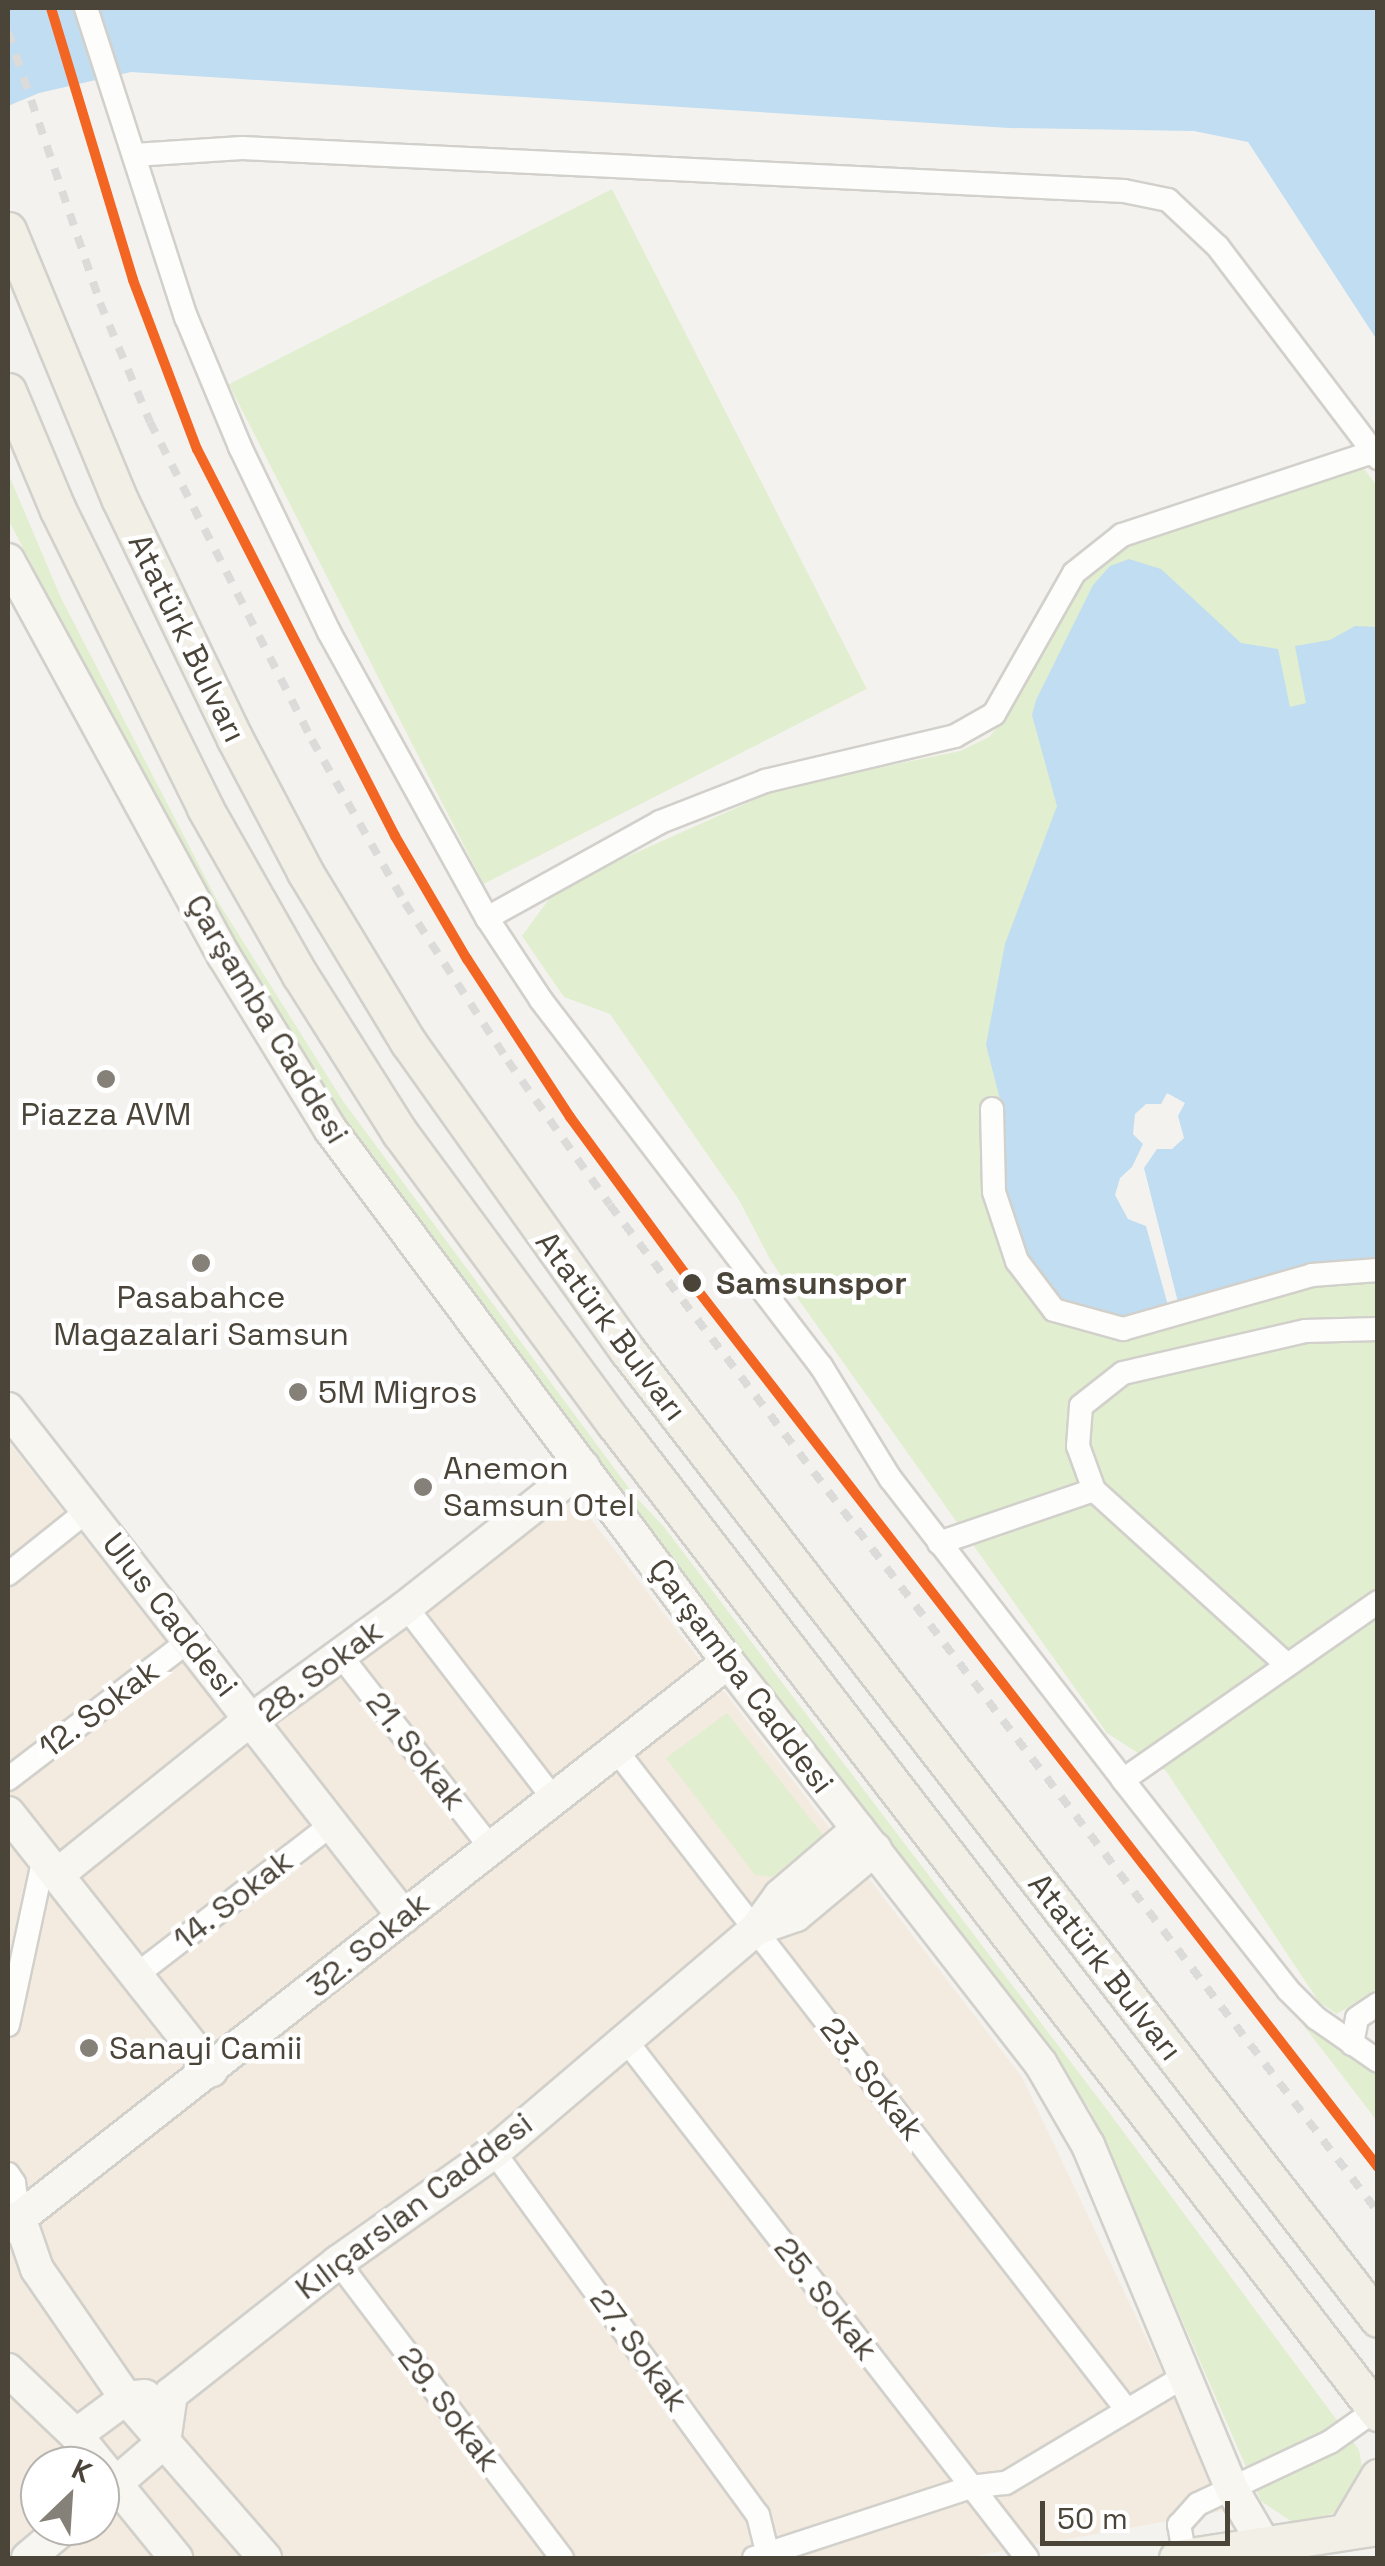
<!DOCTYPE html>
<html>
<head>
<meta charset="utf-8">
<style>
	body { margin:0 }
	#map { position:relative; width:1385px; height:2566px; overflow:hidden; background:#f4f2ee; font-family:"Space Grotesk",sans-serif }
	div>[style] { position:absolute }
	.commercial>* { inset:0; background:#f3ebdf }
	.green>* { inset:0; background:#e1eecf; transform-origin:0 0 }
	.water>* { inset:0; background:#c0ddf1 }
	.pier>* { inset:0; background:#f4f2ee }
	.roads { filter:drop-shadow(2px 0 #d2d0cb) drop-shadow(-2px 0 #d2d0cb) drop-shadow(0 2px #d2d0cb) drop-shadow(0 -2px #d2d0cb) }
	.street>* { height:22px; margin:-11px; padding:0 11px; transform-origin:11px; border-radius:11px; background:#fdfdfc }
	.secondary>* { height:32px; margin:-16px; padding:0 16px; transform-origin:16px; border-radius:16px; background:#f7f6f1 }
	.primary>* { height:35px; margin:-17.5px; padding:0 17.5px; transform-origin:17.5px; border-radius:17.5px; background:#f2efe6 }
	.rail>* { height:8px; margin-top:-4px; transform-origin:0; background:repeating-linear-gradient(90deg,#dbdbda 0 12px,transparent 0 24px) }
	.tram-1>* { height:10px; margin:-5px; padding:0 5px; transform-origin:5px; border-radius:5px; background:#f26522 }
	.dots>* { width:28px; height:28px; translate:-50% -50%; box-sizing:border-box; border:5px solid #fff; border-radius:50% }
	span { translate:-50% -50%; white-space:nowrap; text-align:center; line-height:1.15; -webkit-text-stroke:9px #fff; paint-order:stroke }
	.street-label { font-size:32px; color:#4b4439 }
	.poi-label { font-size:32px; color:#4b4439 }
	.left { translate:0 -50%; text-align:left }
	.stop-label { font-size:32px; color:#4b4439; font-weight:700 }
	.frame { position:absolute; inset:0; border:10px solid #4b4439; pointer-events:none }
	.north { position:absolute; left:20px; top:2446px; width:100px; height:100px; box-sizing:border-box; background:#fff; border:2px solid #b7b4b0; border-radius:50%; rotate:25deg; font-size:28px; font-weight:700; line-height:40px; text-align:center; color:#4b4439 }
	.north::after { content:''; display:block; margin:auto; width:35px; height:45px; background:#868178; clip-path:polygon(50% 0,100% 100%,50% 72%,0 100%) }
	.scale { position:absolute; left:1040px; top:2501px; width:190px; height:45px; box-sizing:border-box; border:5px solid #4b4439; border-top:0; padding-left:12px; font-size:30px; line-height:35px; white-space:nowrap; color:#4b4439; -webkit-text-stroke:8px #fff; paint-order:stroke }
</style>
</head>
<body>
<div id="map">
	<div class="commercial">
		<i style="clip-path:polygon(evenodd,8px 1441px,236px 1731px,560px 1479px,1022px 2077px,1228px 2510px,964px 2558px,8px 2558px,8px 1441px,40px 2466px,100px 2466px,100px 2526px,40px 2526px,40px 2466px)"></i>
	</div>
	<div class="green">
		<i style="left:612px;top:189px;width:561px;height:430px;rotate:63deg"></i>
		<i style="clip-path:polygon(1361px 465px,1378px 487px,1377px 1989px,1337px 2014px,1319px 2002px,1166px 1771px,1107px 1733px,771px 1261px,739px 1200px,610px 1014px,564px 997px,522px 936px,557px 888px,781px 788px,960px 751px,989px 737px,1007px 716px,1081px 573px,1121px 542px)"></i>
		<i style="clip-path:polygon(8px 473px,61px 598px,217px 900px,343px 1101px,634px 1495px,664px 1527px,1111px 2115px,1359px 2450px,1363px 2472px,1338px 2512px,1295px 2524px,1261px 2501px,1090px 2109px,334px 1115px,210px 905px,8px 519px)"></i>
		<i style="clip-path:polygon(727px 1713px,823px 1835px,772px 1877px,755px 1875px,666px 1758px)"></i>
		<i style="clip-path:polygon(1294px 2013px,1377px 2076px,1377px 2121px)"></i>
	</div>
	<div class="water">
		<i style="clip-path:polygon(8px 8px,1377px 8px,1377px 340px,1248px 142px,1194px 131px,1009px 128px,131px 72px,39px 93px,8px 106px)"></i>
		<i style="clip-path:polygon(1129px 559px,1161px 569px,1241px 643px,1278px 649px,1290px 707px,1306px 703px,1295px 646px,1330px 640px,1355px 626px,1377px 627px,1377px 1259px,1330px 1261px,1137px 1319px,1083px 1314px,1052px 1302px,1010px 1221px,1001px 1190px,1001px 1103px,986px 1045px,1005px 944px,1057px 806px,1032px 715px,1036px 700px,1093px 585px,1110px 566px)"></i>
	</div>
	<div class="pier">
		<i style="clip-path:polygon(1167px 1093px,1185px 1103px,1178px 1116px,1184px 1138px,1172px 1149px,1157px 1149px,1144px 1168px,1179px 1306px,1169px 1309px,1146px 1226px,1128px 1219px,1115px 1195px,1120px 1178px,1132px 1167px,1143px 1144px,1133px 1134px,1135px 1114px,1146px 1104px,1161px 1104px)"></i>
	</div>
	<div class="roads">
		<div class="street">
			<i style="left:86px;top:8px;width:325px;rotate:72.1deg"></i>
			<i style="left:186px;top:317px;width:141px;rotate:67.4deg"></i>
			<i style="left:240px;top:447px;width:205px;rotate:64.3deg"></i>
			<i style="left:329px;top:632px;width:327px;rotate:61.1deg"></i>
			<i style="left:487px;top:918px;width:98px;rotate:56.6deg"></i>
			<i style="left:541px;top:1000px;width:461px;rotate:52.6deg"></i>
			<i style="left:821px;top:1366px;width:132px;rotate:58.4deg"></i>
			<i style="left:890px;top:1478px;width:381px;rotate:52.3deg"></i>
			<i style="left:1123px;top:1780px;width:267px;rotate:51.8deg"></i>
			<i style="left:1288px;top:1990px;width:40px;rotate:45deg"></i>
			<i style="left:1316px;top:2018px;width:75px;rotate:34.7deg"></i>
			<i style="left:134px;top:155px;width:108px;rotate:-3.7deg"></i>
			<i style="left:242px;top:148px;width:883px;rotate:2.79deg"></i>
			<i style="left:1124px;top:191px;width:45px;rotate:11.6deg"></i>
			<i style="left:1168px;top:200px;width:69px;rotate:43.2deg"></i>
			<i style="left:1218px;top:247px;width:265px;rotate:52.8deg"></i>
			<i style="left:487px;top:918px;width:198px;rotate:-29deg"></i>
			<i style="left:660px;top:822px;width:113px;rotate:-21.3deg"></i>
			<i style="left:765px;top:781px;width:195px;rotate:-13.3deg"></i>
			<i style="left:955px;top:736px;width:45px;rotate:-29.4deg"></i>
			<i style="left:994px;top:714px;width:162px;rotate:-60.4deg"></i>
			<i style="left:1074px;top:573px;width:61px;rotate:-38.4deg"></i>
			<i style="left:1122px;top:535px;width:264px;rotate:-18.3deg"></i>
			<i style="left:992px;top:1109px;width:83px;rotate:88.6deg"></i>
			<i style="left:994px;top:1192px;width:73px;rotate:71.6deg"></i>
			<i style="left:1017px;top:1261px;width:61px;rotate:52.9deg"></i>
			<i style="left:1054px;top:1310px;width:72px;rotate:15.4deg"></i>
			<i style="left:1123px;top:1329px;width:197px;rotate:-15.9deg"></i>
			<i style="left:1312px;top:1275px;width:66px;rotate:-4.3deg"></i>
			<i style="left:939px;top:1543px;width:164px;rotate:-18.9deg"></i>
			<i style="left:8px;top:1574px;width:101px;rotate:-38.6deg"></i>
			<i style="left:406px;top:1607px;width:241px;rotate:52.4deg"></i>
			<i style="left:341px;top:1656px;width:242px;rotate:52deg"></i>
			<i style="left:1286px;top:1664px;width:259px;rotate:-137.8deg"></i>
			<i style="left:1094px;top:1490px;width:47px;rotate:-110deg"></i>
			<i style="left:1078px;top:1446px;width:40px;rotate:-85.7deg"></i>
			<i style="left:1081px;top:1406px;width:53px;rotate:-38.2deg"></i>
			<i style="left:1123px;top:1373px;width:187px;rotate:-13deg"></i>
			<i style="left:1305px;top:1331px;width:73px;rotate:-1.6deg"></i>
			<i style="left:616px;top:1750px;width:833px;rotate:52.26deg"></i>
			<i style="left:8px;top:1779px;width:229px;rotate:-37.4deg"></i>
			<i style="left:1123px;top:1780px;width:311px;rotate:-34.9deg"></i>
			<i style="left:135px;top:1976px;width:247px;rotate:-37.6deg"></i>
			<i style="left:8px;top:2025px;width:167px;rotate:-77.9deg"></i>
			<i style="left:624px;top:2038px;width:658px;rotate:52.22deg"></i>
			<i style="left:1352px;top:2044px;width:26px;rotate:-79deg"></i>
			<i style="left:1357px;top:2018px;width:25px;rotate:-34deg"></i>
			<i style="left:494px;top:2152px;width:449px;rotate:54deg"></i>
			<i style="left:758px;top:2515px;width:41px;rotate:76deg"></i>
			<i style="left:8px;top:2174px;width:11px;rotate:56deg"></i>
			<i style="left:14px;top:2183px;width:34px;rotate:82deg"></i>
			<i style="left:338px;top:2262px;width:371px;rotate:52.9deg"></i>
			<i style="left:754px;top:2558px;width:228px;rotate:-18.1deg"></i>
			<i style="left:971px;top:2487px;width:35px;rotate:-7deg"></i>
			<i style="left:1006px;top:2483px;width:209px;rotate:-30.9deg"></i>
			<i style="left:1185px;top:2558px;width:34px;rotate:-100deg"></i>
			<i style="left:1179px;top:2525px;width:28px;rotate:-48deg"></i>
			<i style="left:1198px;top:2504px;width:146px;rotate:-25.2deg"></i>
			<i style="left:1330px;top:2442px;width:59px;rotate:-35.3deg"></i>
		</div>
		<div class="secondary">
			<i style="left:8px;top:560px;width:451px;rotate:61.4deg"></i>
			<i style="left:224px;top:956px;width:203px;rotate:58.5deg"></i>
			<i style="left:330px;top:1129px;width:665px;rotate:53.25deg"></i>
			<i style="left:728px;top:1662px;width:509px;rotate:52.1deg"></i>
			<i style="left:1041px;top:2064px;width:94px;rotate:59.9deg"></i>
			<i style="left:1088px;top:2145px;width:373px;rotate:67.3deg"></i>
			<i style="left:1232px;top:2489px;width:80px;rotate:59.9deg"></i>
			<i style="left:8px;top:1409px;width:644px;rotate:52.06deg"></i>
			<i style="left:8px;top:1813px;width:328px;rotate:51.7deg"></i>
			<i style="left:57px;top:1875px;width:230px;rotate:-38.8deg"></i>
			<i style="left:236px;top:1731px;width:210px;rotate:-36.1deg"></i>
			<i style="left:406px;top:1607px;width:226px;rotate:-38.3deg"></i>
			<i style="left:756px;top:1929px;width:41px;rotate:-54deg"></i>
			<i style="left:780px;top:1896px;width:103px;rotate:-40.7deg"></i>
			<i style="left:19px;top:2217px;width:55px;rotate:70.9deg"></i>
			<i style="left:37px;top:2269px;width:157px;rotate:55.4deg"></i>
			<i style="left:126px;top:2398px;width:212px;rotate:49deg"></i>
			<i style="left:8px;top:2227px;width:915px;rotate:-38.12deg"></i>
			<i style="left:8px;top:2370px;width:94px;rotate:43.7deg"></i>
			<i style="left:76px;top:2435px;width:159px;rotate:50.9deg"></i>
			<i style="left:76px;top:2435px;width:62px;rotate:-36.5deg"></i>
			<i style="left:126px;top:2398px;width:19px;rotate:-6deg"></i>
			<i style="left:100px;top:2497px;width:84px;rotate:-40.7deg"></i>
			<i style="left:164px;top:2442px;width:49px;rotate:-81.7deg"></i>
			<i style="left:171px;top:2394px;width:213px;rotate:-38.3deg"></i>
			<i style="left:338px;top:2262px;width:191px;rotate:-35.2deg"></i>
			<i style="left:494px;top:2152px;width:344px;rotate:-40.4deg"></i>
			<i style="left:756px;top:1929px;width:42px;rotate:-19.3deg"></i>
			<i style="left:796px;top:1915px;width:103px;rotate:-39.9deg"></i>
			<i style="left:28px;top:2558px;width:50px;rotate:-40.1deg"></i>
		</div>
		<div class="primary">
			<i style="left:8px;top:230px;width:292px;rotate:67.5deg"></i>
			<i style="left:120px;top:500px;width:265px;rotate:64.3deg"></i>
			<i style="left:235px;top:739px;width:150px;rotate:62.2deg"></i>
			<i style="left:305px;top:872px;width:199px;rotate:58.8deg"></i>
			<i style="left:408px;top:1042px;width:378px;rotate:54.6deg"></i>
			<i style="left:627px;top:1350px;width:1226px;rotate:52.22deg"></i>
			<i style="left:8px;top:391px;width:129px;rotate:67.2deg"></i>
			<i style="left:58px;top:510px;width:332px;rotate:63.7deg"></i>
			<i style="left:205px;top:808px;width:192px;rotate:60.4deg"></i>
			<i style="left:300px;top:975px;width:187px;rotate:57.7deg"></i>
			<i style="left:400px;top:1133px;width:360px;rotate:53.6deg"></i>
			<i style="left:614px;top:1423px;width:1251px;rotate:52.34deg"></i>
			<i style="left:1346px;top:2531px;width:63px;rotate:-59.3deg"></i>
			<i style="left:1177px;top:2558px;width:203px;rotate:-8.8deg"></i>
		</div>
	</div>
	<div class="rail">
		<i style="left:8px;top:32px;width:286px;rotate:71.2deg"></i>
		<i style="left:100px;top:303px;width:129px;rotate:67.2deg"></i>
		<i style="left:150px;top:422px;width:357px;rotate:63deg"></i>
		<i style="left:312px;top:740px;width:188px;rotate:60.3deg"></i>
		<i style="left:405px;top:903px;width:189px;rotate:56.9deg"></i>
		<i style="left:508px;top:1061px;width:176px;rotate:54.7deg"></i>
		<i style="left:610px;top:1205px;width:1266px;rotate:52.67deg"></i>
	</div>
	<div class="tram-1">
		<i style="left:51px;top:8px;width:284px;rotate:73.2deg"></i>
		<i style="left:133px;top:280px;width:181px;rotate:69.3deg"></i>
		<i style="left:197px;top:449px;width:435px;rotate:62.9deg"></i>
		<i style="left:395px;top:836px;width:143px;rotate:59.7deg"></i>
		<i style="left:467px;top:959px;width:189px;rotate:56.9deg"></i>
		<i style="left:570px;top:1117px;width:206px;rotate:53.7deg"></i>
		<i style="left:692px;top:1283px;width:1119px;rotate:52.19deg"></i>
	</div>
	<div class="dots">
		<i style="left:106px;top:1079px;background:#868178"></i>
		<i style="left:201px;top:1263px;background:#868178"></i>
		<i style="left:692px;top:1283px;background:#4b4439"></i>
		<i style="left:298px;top:1392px;background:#868178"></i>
		<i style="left:423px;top:1487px;background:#868178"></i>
		<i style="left:89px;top:2048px;background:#868178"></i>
	</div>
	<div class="street-label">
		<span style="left:187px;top:638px;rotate:64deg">Atatürk Bulvarı</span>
		<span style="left:267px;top:1019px;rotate:59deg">Çarşamba Caddesi</span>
		<span style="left:611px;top:1326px;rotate:53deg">Atatürk Bulvarı</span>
		<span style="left:170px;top:1615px;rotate:52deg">Ulus Caddesi</span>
		<span style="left:320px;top:1671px;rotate:-37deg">28. Sokak</span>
		<span style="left:741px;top:1676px;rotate:53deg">Çarşamba Caddesi</span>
		<span style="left:99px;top:1709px;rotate:-37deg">12. Sokak</span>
		<span style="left:416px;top:1751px;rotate:52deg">21. Sokak</span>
		<span style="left:233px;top:1900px;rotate:-38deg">14. Sokak</span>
		<span style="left:368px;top:1945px;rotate:-39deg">32. Sokak</span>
		<span style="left:1105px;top:1967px;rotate:52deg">Atatürk Bulvarı</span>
		<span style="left:872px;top:2079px;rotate:52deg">23. Sokak</span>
		<span style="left:414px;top:2206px;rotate:-37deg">Kılıçarslan Caddesi</span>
		<span style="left:826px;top:2299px;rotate:52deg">25. Sokak</span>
		<span style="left:639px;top:2350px;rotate:54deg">27. Sokak</span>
		<span style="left:449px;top:2409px;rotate:53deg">29. Sokak</span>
	</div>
	<div class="poi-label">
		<span style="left:106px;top:1114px">Piazza AVM</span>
		<span style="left:201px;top:1316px">Pasabahce<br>Magazalari Samsun</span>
		<span class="left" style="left:318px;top:1392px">5M Migros</span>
		<span class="left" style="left:443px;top:1487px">Anemon<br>Samsun Otel</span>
		<span class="left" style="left:109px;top:2048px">Sanayi Camii</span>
	</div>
	<div class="stop-label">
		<span class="left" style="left:716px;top:1283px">Samsunspor</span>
	</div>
	<div class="frame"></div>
	<div class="north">K</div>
	<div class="scale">50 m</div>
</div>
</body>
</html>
